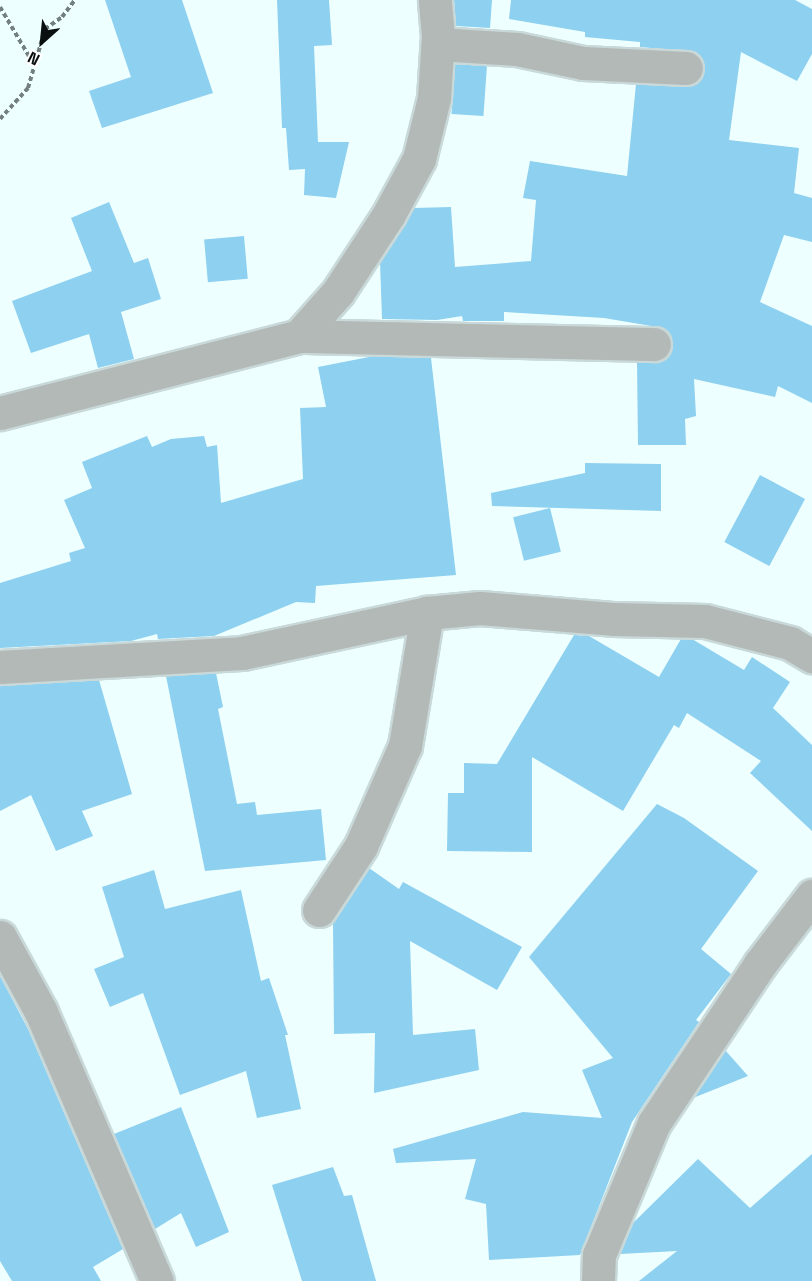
<!DOCTYPE html>
<html>
<head>
<meta charset="utf-8">
<style>
	body { margin:0 }
	#map { position:relative; width:812px; height:1281px; overflow:hidden; background:#edffff; font-family:"Space Grotesk",sans-serif }
	div>[style] { position:absolute }
	.building>* { inset:0; background:#8ed0f0; transform-origin:0 0 }
	.path>* { height:4px; margin-top:-2px; transform-origin:0; background:repeating-linear-gradient(90deg,#748080 0 4.5px,transparent 0 7.5px) }
	.roads { filter:drop-shadow(2px 0 #c9d9d9) drop-shadow(-2px 0 #c9d9d9) drop-shadow(0 2px #c9d9d9) drop-shadow(0 -2px #c9d9d9) }
	.minor>* { height:33px; margin:-16.5px; padding:0 16.5px; transform-origin:16.5px; border-radius:16.5px; background:#b3b9b6 }
	span { translate:-50% -50%; white-space:nowrap; text-align:center; line-height:1.15; -webkit-text-stroke:4.5px #fff; paint-order:stroke }
	.north { position:absolute; left:12px; top:12px; width:60px; height:60px; -webkit-text-stroke:4px #fff; paint-order:stroke; rotate:207deg; font-size:16px; font-weight:700; line-height:24px; text-align:center; color:#0a1010 }
	.north::after { content:''; display:block; margin:auto; width:21px; height:27px; background:#0a1010; clip-path:polygon(50% 0,100% 100%,50% 72%,0 100%) }
</style>
</head>
<body>
<div id="map">
	<div class="building">
		<i style="clip-path:polygon(105px 0,182px 0,213px 93px,102px 128px,89px 91px,131px 77px)"></i>
		<i style="clip-path:polygon(277px 0,329px 0,332px 45px,314px 46px,318px 142px,349px 142px,336px 198px,304px 195px,305px 169px,289px 170px,286px 128px,282px 128px)"></i>
		<i style="clip-path:polygon(454px 0,492px 0,490px 28px,456px 26px)"></i>
		<i style="clip-path:polygon(511px 0,795px 0,812px 9px,812px 54px,797px 81px,741px 52px,729px 140px,799px 148px,794px 193px,812px 198px,812px 242px,784px 235px,760px 302px,812px 326px,812px 403px,778px 386px,775px 397px,694px 379px,696px 416px,685px 419px,686px 445px,638px 445px,637px 362px,662px 361px,670px 354px,671px 336px,663px 328px,604px 318px,504px 312px,504px 321px,463px 321px,462px 316px,437px 320px,382px 319px,380px 262px,413px 208px,451px 207px,455px 267px,531px 261px,536px 200px,523px 198px,530px 161px,627px 176px,636px 84px,686px 87px,702px 78px,703px 60px,696px 52px,640px 47px,640px 42px,585px 37px,585px 32px,509px 19px)"></i>
		<i style="left:455px;top:64px;width:32px;height:50px;rotate:4deg"></i>
		<i style="clip-path:polygon(109px 202px,134px 263px,148px 258px,161px 299px,121px 312px,134px 359px,98px 368px,89px 334px,31px 353px,12px 301px,92px 271px,71px 218px)"></i>
		<i style="left:244px;top:236px;width:43px;height:40px;rotate:85deg"></i>
		<i style="clip-path:polygon(374px 356px,431px 358px,456px 575px,316px 586px,315px 603px,296px 602px,214px 636px,158px 639px,157px 634px,131px 641px,0 648px,0 583px,71px 561px,69px 553px,85px 548px,64px 500px,92px 488px,82px 462px,147px 436px,152px 447px,171px 439px,204px 436px,207px 447px,217px 445px,221px 503px,303px 479px,300px 408px,326px 407px,318px 367px)"></i>
		<i style="clip-path:polygon(585px 463px,661px 464px,661px 511px,492px 506px,491px 493px,585px 473px)"></i>
		<i style="left:760px;top:475px;width:51px;height:76px;rotate:28deg"></i>
		<i style="left:550px;top:508px;width:45px;height:38px;rotate:76deg"></i>
		<i style="clip-path:polygon(574px 635px,589px 636px,659px 677px,681px 639px,692px 639px,744px 670px,752px 657px,790px 682px,773px 708px,812px 745px,812px 831px,750px 773px,761px 761px,687px 713px,679px 728px,674px 725px,623px 811px,532px 757px,532px 852px,447px 851px,448px 793px,464px 793px,464px 763px,497px 764px)"></i>
		<i style="clip-path:polygon(216px 673px,223px 707px,218px 709px,237px 804px,255px 802px,257px 815px,321px 809px,326px 860px,205px 871px,166px 676px)"></i>
		<i style="clip-path:polygon(99px 680px,132px 794px,82px 811px,93px 836px,56px 851px,31px 795px,0 811px,0 686px)"></i>
		<i style="clip-path:polygon(657px 804px,684px 818px,758px 871px,701px 949px,731px 974px,696px 1020px,699px 1022px,632px 1122px,580px 1255px,489px 1260px,486px 1204px,465px 1199px,476px 1159px,396px 1163px,393px 1149px,523px 1112px,602px 1118px,582px 1070px,613px 1058px,529px 957px)"></i>
		<i style="clip-path:polygon(369px 868px,399px 889px,403px 882px,522px 947px,497px 990px,410px 941px,413px 1035px,475px 1029px,479px 1070px,374px 1093px,375px 1033px,334px 1034px,333px 922px)"></i>
		<i style="clip-path:polygon(154px 870px,165px 909px,241px 890px,261px 981px,269px 978px,288px 1035px,285px 1035px,301px 1109px,257px 1118px,246px 1071px,180px 1095px,143px 993px,110px 1007px,94px 969px,124px 957px,102px 887px)"></i>
		<i style="clip-path:polygon(0 976px,28px 1029px,123px 1249px,93px 1267px,101px 1281px,12px 1281px,0 1261px)"></i>
		<i style="clip-path:polygon(725px 1050px,748px 1076px,693px 1098px)"></i>
		<i style="clip-path:polygon(181px 1107px,229px 1232px,196px 1247px,181px 1213px,155px 1229px,114px 1134px)"></i>
		<i style="clip-path:polygon(812px 1154px,812px 1281px,639px 1281px,677px 1251px,620px 1254px,633px 1223px,698px 1159px,750px 1208px)"></i>
		<i style="clip-path:polygon(333px 1167px,344px 1196px,352px 1195px,376px 1281px,302px 1281px,272px 1185px)"></i>
	</div>
	<div class="path">
		<i style="left:0;top:7px;width:65px;rotate:59.5deg"></i>
		<i style="left:0;top:119px;width:42px;rotate:-47.9deg"></i>
		<i style="left:28px;top:88px;width:61px;rotate:-73.9deg"></i>
		<i style="left:45px;top:29px;width:21px;rotate:-35deg"></i>
		<i style="left:62px;top:17px;width:21px;rotate:-53deg"></i>
	</div>
	<div class="roads">
		<div class="minor">
			<i style="left:438px;top:44px;width:79px;rotate:3.6deg"></i>
			<i style="left:517px;top:49px;width:67px;rotate:12deg"></i>
			<i style="left:583px;top:63px;width:103px;rotate:2.8deg"></i>
			<i style="left:299px;top:336px;width:59px;rotate:-48.4deg"></i>
			<i style="left:338px;top:292px;width:93px;rotate:-56.8deg"></i>
			<i style="left:389px;top:214px;width:63px;rotate:-61.4deg"></i>
			<i style="left:419px;top:159px;width:63px;rotate:-76.2deg"></i>
			<i style="left:434px;top:98px;width:62px;rotate:-86.3deg"></i>
			<i style="left:438px;top:36px;width:36px;rotate:-95deg"></i>
			<i style="left:0;top:413px;width:309px;rotate:-14.4deg"></i>
			<i style="left:299px;top:336px;width:355px;rotate:1.3deg"></i>
			<i style="left:0;top:667px;width:242px;rotate:-3.3deg"></i>
			<i style="left:242px;top:653px;width:189px;rotate:-12.2deg"></i>
			<i style="left:427px;top:613px;width:53px;rotate:-5.4deg"></i>
			<i style="left:480px;top:608px;width:133px;rotate:4.7deg"></i>
			<i style="left:613px;top:619px;width:92px;rotate:1.2deg"></i>
			<i style="left:705px;top:621px;width:88px;rotate:14.5deg"></i>
			<i style="left:790px;top:643px;width:26px;rotate:31deg"></i>
			<i style="left:319px;top:910px;width:77px;rotate:-56.7deg"></i>
			<i style="left:361px;top:846px;width:109px;rotate:-66.3deg"></i>
			<i style="left:405px;top:746px;width:135px;rotate:-80.6deg"></i>
			<i style="left:0;top:937px;width:85px;rotate:61.3deg"></i>
			<i style="left:41px;top:1012px;width:293px;rotate:66.7deg"></i>
			<i style="left:598px;top:1281px;width:26px;rotate:-88deg"></i>
			<i style="left:599px;top:1255px;width:143px;rotate:-67.4deg"></i>
			<i style="left:654px;top:1123px;width:191px;rotate:-56.3deg"></i>
			<i style="left:760px;top:964px;width:86px;rotate:-52.6deg"></i>
		</div>
	</div>
	<div class="north">N</div>
</div>
</body>
</html>
